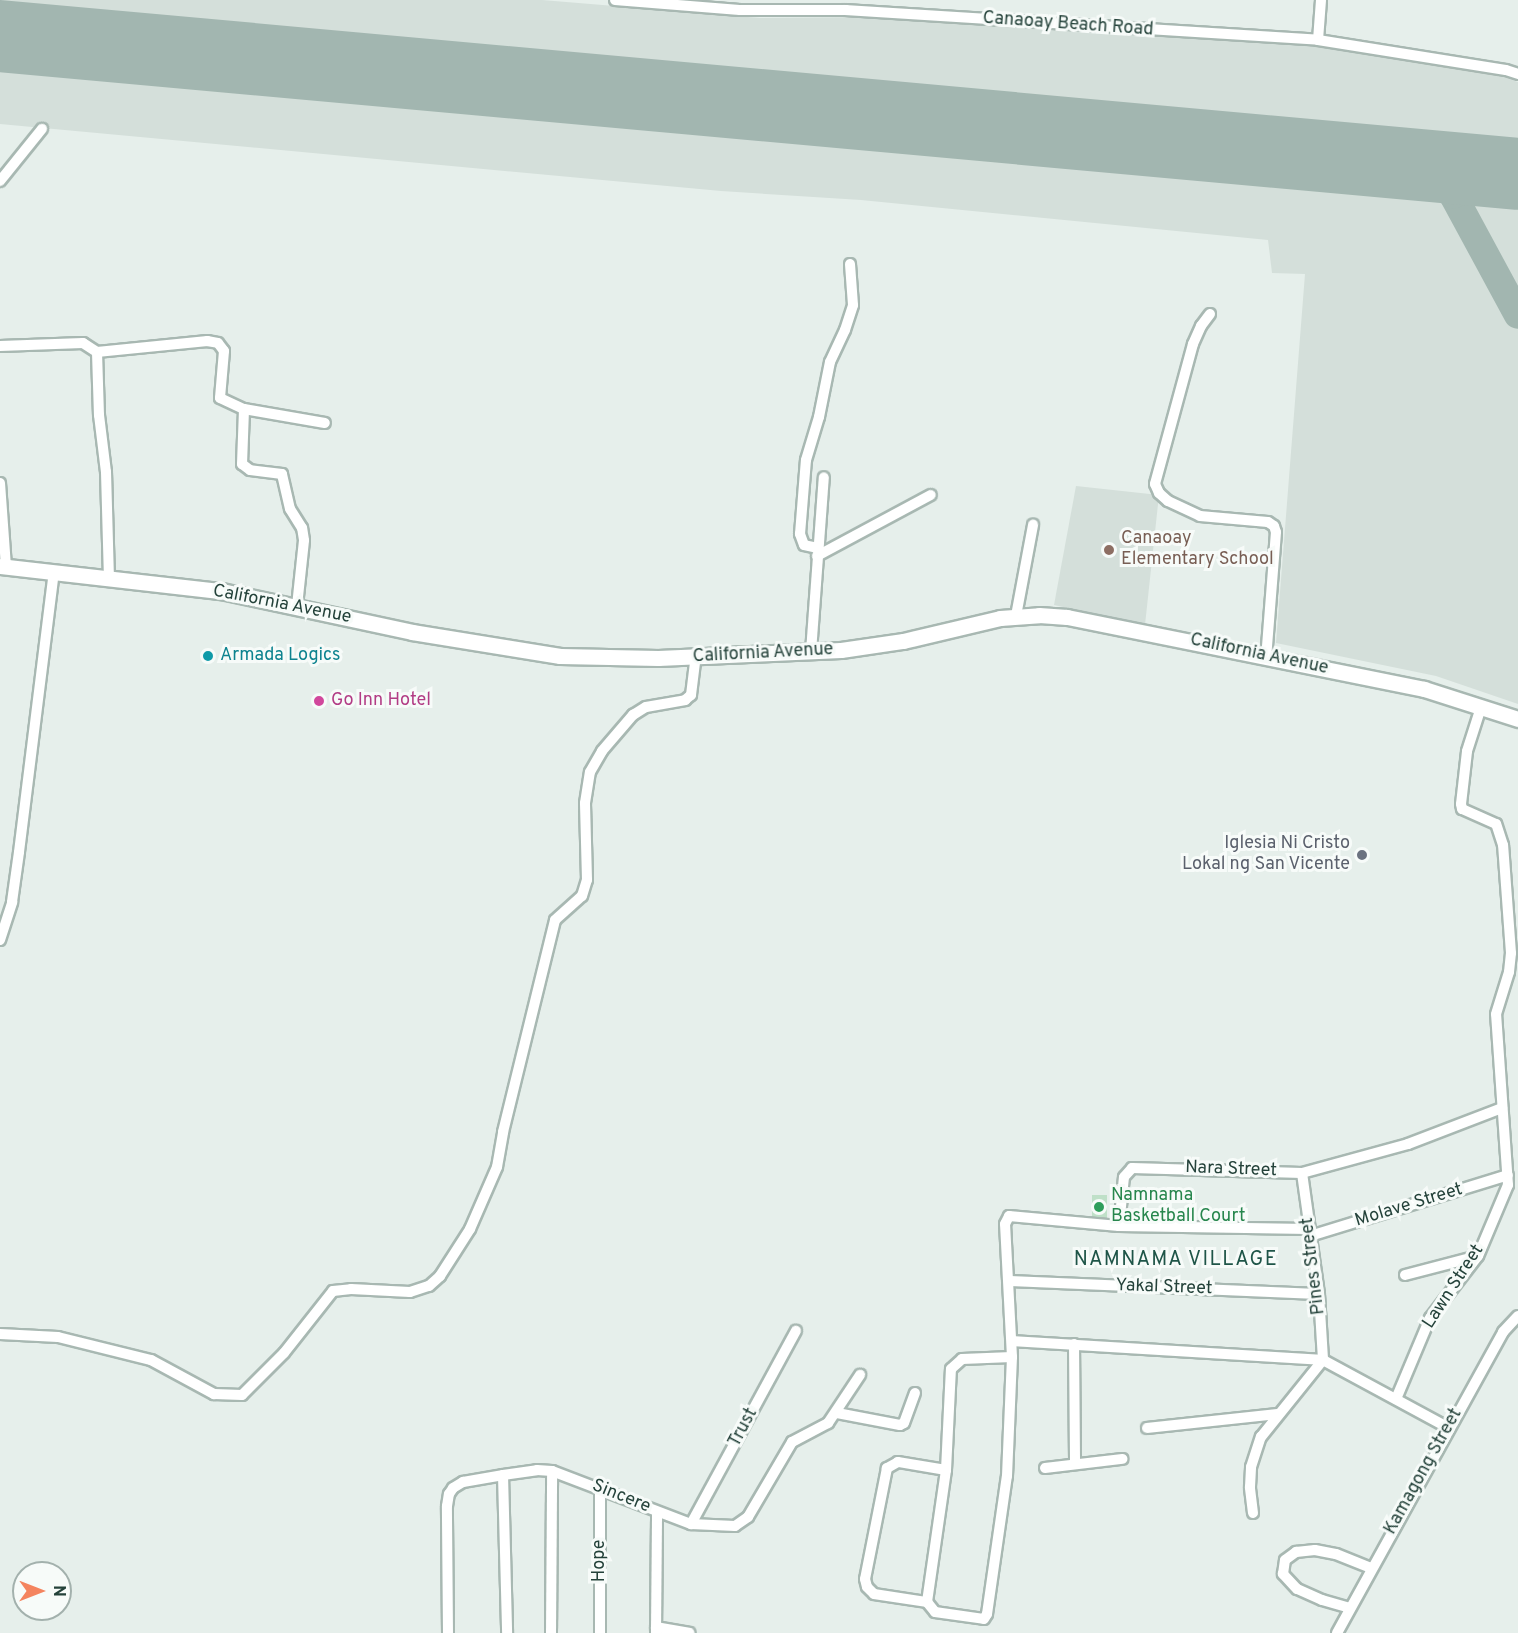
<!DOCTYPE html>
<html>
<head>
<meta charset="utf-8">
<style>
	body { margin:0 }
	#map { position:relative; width:1518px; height:1633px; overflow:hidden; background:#e6efeb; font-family:Overpass,sans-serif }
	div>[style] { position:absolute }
	.built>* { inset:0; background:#d4dfda }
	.green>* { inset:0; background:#bfe0c8; transform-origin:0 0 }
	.taxiway>* { height:28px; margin:-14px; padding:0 14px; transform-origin:14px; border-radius:14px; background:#a2b6b0 }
	.runway>* { height:72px; margin:-36px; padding:0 36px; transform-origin:36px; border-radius:36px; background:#a2b6b0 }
	.roads { filter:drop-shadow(2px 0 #a8b8b2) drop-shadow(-2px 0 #a8b8b2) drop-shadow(0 2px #a8b8b2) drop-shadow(0 -2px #a8b8b2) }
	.street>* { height:10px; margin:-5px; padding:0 5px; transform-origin:5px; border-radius:5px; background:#fff }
	.secondary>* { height:15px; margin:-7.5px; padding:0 7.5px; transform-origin:7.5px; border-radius:7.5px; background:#fff }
	.dots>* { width:16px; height:16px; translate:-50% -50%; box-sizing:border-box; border:3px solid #f7fbf9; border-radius:50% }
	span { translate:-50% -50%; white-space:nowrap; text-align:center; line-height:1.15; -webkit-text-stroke:6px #f7fbf9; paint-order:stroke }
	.street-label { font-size:18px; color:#24423a }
	.education-label { font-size:18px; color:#785e54 }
	.left { translate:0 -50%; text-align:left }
	.culture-label { font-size:18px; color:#0d838f }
	.hotel-label { font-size:18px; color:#b23c85 }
	.worship-label { font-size:18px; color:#5b616d }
	.right { translate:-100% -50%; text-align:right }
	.leisure-label { font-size:18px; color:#27864d }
	.neighbourhood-label { font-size:20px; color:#1f5548; letter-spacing:1.5px }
	.north { position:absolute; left:12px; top:1561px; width:60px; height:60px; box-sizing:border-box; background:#f7fbf9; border:2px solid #a3b1ad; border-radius:50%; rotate:90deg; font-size:16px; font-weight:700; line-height:24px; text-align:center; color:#24423a }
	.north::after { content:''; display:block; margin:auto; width:21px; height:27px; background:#f4845f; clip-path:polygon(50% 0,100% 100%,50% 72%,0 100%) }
</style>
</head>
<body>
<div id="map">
	<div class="built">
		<i style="clip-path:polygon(0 0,542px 0,760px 18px,877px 17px,1333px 47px,1503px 77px,1518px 82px,1518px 704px,1436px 676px,1276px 643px,1305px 274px,1272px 273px,1268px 240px,861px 200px,721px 191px,0 124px)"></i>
		<i style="clip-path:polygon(1076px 486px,1159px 495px,1145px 625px,1054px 605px)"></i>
	</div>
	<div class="green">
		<i style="left:1092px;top:1195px;width:15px;height:23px"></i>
	</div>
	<div class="taxiway">
		<i style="left:1411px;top:164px;width:25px;rotate:21deg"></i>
		<i style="left:1434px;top:173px;width:29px;rotate:49deg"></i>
		<i style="left:1453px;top:195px;width:136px;rotate:61.6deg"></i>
		<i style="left:1453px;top:195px;width:8px;rotate:-104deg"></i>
		<i style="left:1451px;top:187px;width:11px;rotate:-75deg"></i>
		<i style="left:1454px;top:176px;width:7px;rotate:-34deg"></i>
		<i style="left:1460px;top:172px;width:19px;rotate:-6deg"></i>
	</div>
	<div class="runway">
		<i style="left:0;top:36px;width:1524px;rotate:5.19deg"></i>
	</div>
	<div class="roads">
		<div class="street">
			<i style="left:615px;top:0;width:125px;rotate:4.6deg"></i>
			<i style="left:740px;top:10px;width:106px"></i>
			<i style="left:846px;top:10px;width:473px;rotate:3.6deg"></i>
			<i style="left:1318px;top:40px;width:190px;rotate:9.1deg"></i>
			<i style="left:1506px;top:70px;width:13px;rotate:18deg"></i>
			<i style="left:1318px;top:40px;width:40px;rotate:-85.7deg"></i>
			<i style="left:0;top:181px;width:67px;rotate:-51.1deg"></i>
			<i style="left:1210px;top:314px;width:15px;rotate:127deg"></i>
			<i style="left:1201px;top:326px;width:20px;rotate:114deg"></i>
			<i style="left:1193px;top:344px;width:145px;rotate:105.2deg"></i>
			<i style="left:1155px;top:484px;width:10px;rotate:66deg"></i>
			<i style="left:1159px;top:493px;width:12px;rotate:42deg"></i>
			<i style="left:1168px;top:501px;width:35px;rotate:25deg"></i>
			<i style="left:1200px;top:516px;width:68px;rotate:5deg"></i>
			<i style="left:1268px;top:522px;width:7px;rotate:34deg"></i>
			<i style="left:1274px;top:526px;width:6px;rotate:72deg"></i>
			<i style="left:1276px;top:532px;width:127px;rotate:94.5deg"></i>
			<i style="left:0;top:346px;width:83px;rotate:-2.1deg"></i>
			<i style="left:83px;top:343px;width:17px;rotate:33deg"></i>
			<i style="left:97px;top:352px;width:111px;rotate:-5.7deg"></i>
			<i style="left:207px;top:341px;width:11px;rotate:10deg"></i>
			<i style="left:218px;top:343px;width:10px;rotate:53deg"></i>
			<i style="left:224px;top:351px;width:47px;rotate:94.9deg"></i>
			<i style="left:220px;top:398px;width:26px;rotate:25deg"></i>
			<i style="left:97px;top:352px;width:63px;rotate:88.2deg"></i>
			<i style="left:99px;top:415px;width:57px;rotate:83deg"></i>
			<i style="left:106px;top:472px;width:105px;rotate:88.4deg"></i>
			<i style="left:0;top:483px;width:84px;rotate:85.9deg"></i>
			<i style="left:818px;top:548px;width:14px;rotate:-168deg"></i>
			<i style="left:804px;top:545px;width:12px;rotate:-110deg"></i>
			<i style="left:800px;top:534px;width:74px;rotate:-85.4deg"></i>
			<i style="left:806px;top:460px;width:45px;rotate:-73.2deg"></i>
			<i style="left:819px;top:417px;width:56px;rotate:-78.7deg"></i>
			<i style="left:830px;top:362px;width:35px;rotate:-65deg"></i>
			<i style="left:845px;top:330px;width:26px;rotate:-72deg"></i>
			<i style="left:853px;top:305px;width:41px;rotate:-94.2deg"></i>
			<i style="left:817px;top:556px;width:129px;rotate:-28.2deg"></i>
			<i style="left:297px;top:606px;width:66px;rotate:-83.9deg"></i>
			<i style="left:304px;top:540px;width:12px;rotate:-99deg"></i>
			<i style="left:302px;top:528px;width:22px;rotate:-122deg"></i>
			<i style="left:290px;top:509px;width:36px;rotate:-103deg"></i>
			<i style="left:282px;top:474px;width:32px;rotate:-173deg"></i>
			<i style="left:250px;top:470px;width:10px;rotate:-143deg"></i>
			<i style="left:242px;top:464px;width:55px;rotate:-87.9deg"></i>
			<i style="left:244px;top:409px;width:82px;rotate:9.8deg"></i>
			<i style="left:1016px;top:616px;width:93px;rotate:-79.4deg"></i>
			<i style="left:811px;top:652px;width:175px;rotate:-85.8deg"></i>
			<i style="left:0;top:940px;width:40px;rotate:-72deg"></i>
			<i style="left:12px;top:902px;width:50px;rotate:-82deg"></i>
			<i style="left:19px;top:852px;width:283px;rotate:-82.9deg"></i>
			<i style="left:1302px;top:1173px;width:122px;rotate:82deg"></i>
			<i style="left:1319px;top:1294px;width:66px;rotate:86.5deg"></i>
			<i style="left:1119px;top:1226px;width:49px;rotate:-84.2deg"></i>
			<i style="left:1124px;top:1177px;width:12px;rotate:-48deg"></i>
			<i style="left:1132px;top:1168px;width:170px;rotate:1.7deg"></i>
			<i style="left:1302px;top:1173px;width:110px;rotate:-15.3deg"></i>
			<i style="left:1408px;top:1144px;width:101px;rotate:-21deg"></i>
			<i style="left:1310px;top:1236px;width:207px;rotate:-17.1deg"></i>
			<i style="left:1405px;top:1275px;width:75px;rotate:-14.6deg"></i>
			<i style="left:1009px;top:1281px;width:310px;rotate:2.4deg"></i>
			<i style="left:0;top:1334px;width:58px;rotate:3deg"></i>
			<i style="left:58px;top:1337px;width:96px;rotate:13.9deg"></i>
			<i style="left:151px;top:1360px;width:72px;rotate:28.4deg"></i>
			<i style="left:214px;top:1394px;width:28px;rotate:2deg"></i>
			<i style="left:242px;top:1395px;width:59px;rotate:-45deg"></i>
			<i style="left:284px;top:1353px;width:79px;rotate:-51.7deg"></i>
			<i style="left:333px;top:1291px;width:18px;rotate:-6deg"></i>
			<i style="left:351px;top:1289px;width:59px;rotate:2.9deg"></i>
			<i style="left:410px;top:1292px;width:20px;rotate:-18deg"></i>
			<i style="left:429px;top:1286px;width:15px;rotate:-42deg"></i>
			<i style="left:440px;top:1276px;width:56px;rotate:-57.4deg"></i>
			<i style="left:470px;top:1229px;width:68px;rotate:-66.5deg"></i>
			<i style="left:497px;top:1167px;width:36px;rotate:-80deg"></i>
			<i style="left:503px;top:1132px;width:218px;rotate:-76.2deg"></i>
			<i style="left:555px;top:920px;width:36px;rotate:-42deg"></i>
			<i style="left:582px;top:896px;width:17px;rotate:-73deg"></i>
			<i style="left:587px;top:880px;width:77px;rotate:-91.5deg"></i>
			<i style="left:585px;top:803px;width:31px;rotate:-81deg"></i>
			<i style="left:590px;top:772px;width:24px;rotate:-60deg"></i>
			<i style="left:602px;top:751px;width:48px;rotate:-49.3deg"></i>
			<i style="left:633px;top:715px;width:15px;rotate:-32deg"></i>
			<i style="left:646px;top:707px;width:40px;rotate:-10deg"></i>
			<i style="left:685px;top:700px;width:8px;rotate:-40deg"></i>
			<i style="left:691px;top:695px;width:38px;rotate:-83deg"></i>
			<i style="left:1012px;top:1341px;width:312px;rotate:3.5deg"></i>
			<i style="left:1323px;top:1360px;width:143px;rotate:28.4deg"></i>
			<i style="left:1074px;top:1344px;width:119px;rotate:89.5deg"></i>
			<i style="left:1396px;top:1399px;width:88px;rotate:-67.2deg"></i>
			<i style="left:1430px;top:1318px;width:78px;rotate:-52.3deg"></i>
			<i style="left:1478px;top:1256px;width:77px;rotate:-67.1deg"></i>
			<i style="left:1508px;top:1185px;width:171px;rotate:-94deg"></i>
			<i style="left:1496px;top:1014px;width:44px;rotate:-72.8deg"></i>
			<i style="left:1509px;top:972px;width:19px;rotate:-84deg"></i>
			<i style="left:1511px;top:953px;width:108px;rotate:-94.2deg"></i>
			<i style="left:1503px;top:845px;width:22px;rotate:-108deg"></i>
			<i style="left:1496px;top:824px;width:37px;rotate:-156deg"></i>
			<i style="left:1462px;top:809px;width:5px;rotate:-101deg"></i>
			<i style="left:1461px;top:804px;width:53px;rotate:-83.5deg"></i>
			<i style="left:1467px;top:751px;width:46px;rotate:-72.3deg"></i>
			<i style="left:837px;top:1413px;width:64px;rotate:10.8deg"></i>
			<i style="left:900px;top:1425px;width:4px;rotate:-27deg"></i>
			<i style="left:904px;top:1423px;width:32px;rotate:-70deg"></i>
			<i style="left:1147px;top:1428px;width:131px;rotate:-6.1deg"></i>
			<i style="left:1045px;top:1468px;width:78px;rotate:-6.7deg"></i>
			<i style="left:946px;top:1470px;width:49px;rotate:-170.5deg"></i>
			<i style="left:898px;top:1462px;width:13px;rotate:151deg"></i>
			<i style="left:887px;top:1468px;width:113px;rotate:101.2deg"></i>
			<i style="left:865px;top:1579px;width:8px;rotate:76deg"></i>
			<i style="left:867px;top:1587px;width:10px;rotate:45deg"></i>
			<i style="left:874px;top:1594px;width:54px;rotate:8.6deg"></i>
			<i style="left:927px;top:1602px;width:13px;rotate:51deg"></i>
			<i style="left:935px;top:1612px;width:49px;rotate:8.1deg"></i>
			<i style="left:984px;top:1619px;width:6px;rotate:-59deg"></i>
			<i style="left:987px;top:1614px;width:139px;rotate:-81.8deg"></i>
			<i style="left:1007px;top:1476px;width:119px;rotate:-87.6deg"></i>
			<i style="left:1012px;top:1357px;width:133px;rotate:-93deg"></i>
			<i style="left:1005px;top:1224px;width:9px;rotate:-63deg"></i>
			<i style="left:1009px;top:1216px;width:110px;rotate:5.2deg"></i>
			<i style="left:1119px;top:1226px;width:190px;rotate:0.9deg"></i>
			<i style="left:503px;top:1475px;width:158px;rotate:88.5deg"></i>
			<i style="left:600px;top:1489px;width:144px;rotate:90deg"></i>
			<i style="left:1253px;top:1513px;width:26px;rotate:-97deg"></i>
			<i style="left:1250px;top:1487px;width:20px;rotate:-87deg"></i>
			<i style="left:1251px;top:1467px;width:32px;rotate:-72deg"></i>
			<i style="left:1261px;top:1437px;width:99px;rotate:-51.2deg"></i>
			<i style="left:691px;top:1524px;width:220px;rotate:-61.5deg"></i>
			<i style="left:927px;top:1602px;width:133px;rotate:-81.8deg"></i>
			<i style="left:946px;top:1470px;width:101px;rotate:-87.2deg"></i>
			<i style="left:951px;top:1369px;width:15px;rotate:-42deg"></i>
			<i style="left:962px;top:1359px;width:50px;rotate:-2.3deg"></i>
			<i style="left:1350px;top:1608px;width:29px;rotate:-164deg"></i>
			<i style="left:1322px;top:1600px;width:27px;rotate:-156deg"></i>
			<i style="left:1297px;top:1589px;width:21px;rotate:-133deg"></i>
			<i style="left:1283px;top:1574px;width:14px;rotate:-82deg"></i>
			<i style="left:1285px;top:1560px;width:14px;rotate:-36deg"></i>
			<i style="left:1296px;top:1552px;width:19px;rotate:-6deg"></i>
			<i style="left:1315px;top:1550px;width:21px;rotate:11deg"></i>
			<i style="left:1336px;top:1554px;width:38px;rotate:22deg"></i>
			<i style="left:656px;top:1627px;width:34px;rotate:10deg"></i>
			<i style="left:448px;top:1633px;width:127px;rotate:-90.5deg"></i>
			<i style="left:447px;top:1506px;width:12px;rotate:-81deg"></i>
			<i style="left:449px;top:1494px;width:7px;rotate:-56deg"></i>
			<i style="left:453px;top:1488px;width:12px;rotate:-31deg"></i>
			<i style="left:463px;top:1482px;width:41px;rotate:-9.9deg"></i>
			<i style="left:503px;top:1475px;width:34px;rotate:-8deg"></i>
			<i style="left:537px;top:1470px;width:15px;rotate:4deg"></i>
			<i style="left:552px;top:1471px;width:149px;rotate:20.9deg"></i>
			<i style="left:691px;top:1524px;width:44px;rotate:2.6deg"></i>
			<i style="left:735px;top:1526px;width:16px;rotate:-35deg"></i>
			<i style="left:748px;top:1517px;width:87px;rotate:-59.6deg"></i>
			<i style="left:792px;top:1442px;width:41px;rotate:-27.8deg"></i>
			<i style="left:828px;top:1423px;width:58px;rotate:-56.3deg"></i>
			<i style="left:551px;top:1633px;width:162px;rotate:-89.6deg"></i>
			<i style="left:656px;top:1633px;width:121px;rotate:-89.5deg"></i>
			<i style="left:1337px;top:1633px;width:344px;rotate:-61.1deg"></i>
			<i style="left:1503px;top:1332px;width:22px;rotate:-47deg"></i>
		</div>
		<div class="secondary">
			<i style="left:0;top:566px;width:222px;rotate:6.5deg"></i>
			<i style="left:221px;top:591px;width:195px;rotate:12.1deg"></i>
			<i style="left:412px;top:632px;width:150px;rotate:9.2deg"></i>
			<i style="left:560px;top:656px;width:98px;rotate:1.2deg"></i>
			<i style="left:658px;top:658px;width:183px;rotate:-2.5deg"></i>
			<i style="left:841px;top:650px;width:63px;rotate:-8.3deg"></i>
			<i style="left:903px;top:641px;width:100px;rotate:-13.3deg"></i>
			<i style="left:1000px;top:618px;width:39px;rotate:-4deg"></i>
			<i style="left:1039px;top:615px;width:28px;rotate:4deg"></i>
			<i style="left:1067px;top:617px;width:364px;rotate:11.4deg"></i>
			<i style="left:1424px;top:689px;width:99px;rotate:17.7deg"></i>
		</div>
	</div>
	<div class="dots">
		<i style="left:1109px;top:550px;background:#8d6e63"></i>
		<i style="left:208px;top:656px;background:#0f9aa8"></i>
		<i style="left:319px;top:701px;background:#d1479c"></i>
		<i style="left:1362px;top:855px;background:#6b7280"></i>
		<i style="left:1099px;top:1207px;background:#2e9e5b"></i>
	</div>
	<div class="street-label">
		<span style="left:1068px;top:25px;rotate:4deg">Canaoay Beach Road</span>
		<span style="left:282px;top:605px;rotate:11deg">California Avenue</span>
		<span style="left:763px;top:654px;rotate:-3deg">California Avenue</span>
		<span style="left:1259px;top:655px;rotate:12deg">California Avenue</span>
		<span style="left:1231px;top:1170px;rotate:2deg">Nara Street</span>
		<span style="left:1409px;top:1206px;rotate:-17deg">Molave Street</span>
		<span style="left:1314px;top:1266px;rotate:-97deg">Pines Street</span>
		<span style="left:1454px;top:1287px;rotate:-57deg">Lawn Street</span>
		<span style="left:1164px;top:1288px;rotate:2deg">Yakal Street</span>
		<span style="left:744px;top:1428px;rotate:-62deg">Trust</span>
		<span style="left:1424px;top:1472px;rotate:-61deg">Kamagong Street</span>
		<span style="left:621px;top:1497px;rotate:22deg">Sincere</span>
		<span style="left:600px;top:1561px;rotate:-90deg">Hope</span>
	</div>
	<div class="education-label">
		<span class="left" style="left:1121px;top:550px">Canaoay<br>Elementary School</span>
	</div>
	<div class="culture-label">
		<span class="left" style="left:220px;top:656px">Armada Logics</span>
	</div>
	<div class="hotel-label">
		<span class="left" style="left:331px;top:701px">Go Inn Hotel</span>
	</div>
	<div class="worship-label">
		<span class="right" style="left:1350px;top:855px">Iglesia Ni Cristo<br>Lokal ng San Vicente</span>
	</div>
	<div class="leisure-label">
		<span class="left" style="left:1111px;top:1207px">Namnama<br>Basketball Court</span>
	</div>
	<div class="neighbourhood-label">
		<span style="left:1176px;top:1260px">NAMNAMA VILLAGE</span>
	</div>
	<div class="north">N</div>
</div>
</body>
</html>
